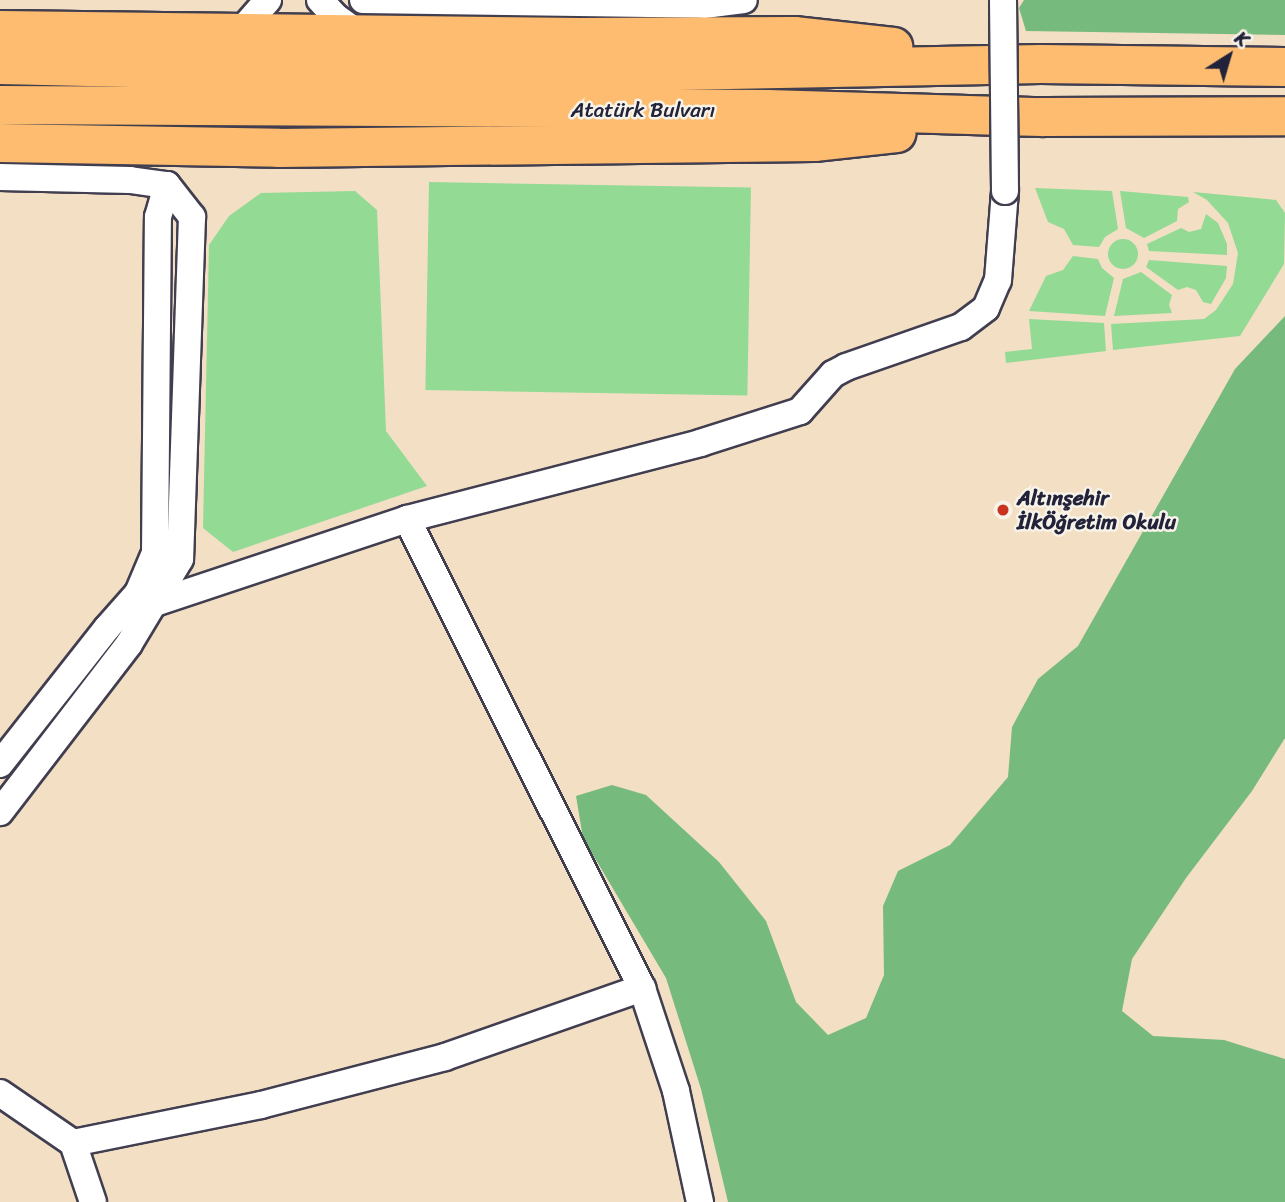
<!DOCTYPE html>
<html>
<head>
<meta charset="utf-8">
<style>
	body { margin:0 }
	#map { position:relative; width:1285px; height:1202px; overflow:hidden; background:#f2dfc4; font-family:Sriracha,sans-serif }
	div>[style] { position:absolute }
	.green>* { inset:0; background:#93da94; transform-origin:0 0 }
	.round { border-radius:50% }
	.forest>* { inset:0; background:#76ba7e }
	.roads { filter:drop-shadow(2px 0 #413e50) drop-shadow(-2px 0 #413e50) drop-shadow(0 2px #413e50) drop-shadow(0 -2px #413e50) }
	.minor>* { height:26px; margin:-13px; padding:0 13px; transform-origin:13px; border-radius:13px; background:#fff }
	.highway>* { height:38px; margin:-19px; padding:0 19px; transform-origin:19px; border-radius:19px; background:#fdbc6f }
	.bridges { filter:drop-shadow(2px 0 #413e50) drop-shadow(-2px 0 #413e50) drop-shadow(0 2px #413e50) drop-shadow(0 -2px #413e50) }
	.minor-bridge>* { height:26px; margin:-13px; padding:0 13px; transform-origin:13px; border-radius:13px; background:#fff }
	.dots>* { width:19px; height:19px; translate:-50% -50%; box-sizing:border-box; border:4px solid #f7f3e8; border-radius:50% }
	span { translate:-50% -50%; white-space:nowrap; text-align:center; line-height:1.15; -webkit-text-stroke:5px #f7f3e8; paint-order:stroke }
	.street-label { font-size:21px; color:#22223b }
	.poi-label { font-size:21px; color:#22223b; font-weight:700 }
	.left { translate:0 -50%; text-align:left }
	.north { position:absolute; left:1194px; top:21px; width:70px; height:70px; -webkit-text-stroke:5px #f7f3e8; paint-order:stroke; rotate:37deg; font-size:19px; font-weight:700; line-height:28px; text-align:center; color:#22223b }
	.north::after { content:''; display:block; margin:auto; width:24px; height:32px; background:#22223b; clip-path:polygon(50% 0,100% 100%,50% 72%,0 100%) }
</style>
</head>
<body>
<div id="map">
	<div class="green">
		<i style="left:429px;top:182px;width:322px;height:208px;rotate:1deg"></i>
		<i style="clip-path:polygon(1035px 188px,1112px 191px,1118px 229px,1105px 237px,1099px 247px,1073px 245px,1064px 229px,1048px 222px)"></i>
		<i style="clip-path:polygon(355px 191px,377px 210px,386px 431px,427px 486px,233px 552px,203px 528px,209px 245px,229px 216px,261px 193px)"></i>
		<i style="clip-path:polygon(1120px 191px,1188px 197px,1189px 202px,1178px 209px,1177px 221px,1144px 238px,1126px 228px)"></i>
		<i style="clip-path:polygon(1193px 192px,1276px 200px,1285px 213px,1284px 264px,1240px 336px,1113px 350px,1111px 324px,1204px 319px,1216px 310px,1233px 284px,1238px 253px,1228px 223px,1207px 200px)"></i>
		<i style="clip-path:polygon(1206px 214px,1218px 223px,1227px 244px,1227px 255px,1149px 251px,1147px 244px,1181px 228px,1189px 232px,1201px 229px)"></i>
		<i class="round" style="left:1108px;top:239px;width:30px;height:30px"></i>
		<i style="clip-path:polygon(1073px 256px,1098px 259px,1102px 268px,1114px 278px,1105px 316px,1029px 311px,1046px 276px,1063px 270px)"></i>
		<i style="clip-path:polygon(1149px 260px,1227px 266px,1226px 278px,1211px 304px,1203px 302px,1196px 290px,1187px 287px,1178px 290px,1146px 267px)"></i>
		<i style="clip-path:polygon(1141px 272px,1172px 295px,1169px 305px,1172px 313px,1114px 316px,1123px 279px)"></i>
		<i style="clip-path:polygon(1029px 319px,1104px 323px,1106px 351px,1006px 363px,1005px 352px,1032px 349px)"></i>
	</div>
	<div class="forest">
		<i style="clip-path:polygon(1024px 0,1285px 0,1285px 35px,1026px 31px,1019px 8px)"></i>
		<i style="clip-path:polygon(1285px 316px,1285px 738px,1252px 791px,1186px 878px,1132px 959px,1122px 1011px,1153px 1036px,1224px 1040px,1285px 1059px,1285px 1202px,728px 1202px,701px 1089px,666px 978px,583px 838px,576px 796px,612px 785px,646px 795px,719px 862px,766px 921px,796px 1002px,828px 1035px,866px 1018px,884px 975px,883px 906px,898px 871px,950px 845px,1008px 777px,1012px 727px,1038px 679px,1078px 646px,1235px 369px)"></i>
	</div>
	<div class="roads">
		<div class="minor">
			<i style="left:320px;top:0;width:25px;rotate:47deg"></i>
			<i style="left:337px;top:18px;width:28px;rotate:35deg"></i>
			<i style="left:363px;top:0;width:341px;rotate:0.8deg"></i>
			<i style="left:704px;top:5px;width:40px;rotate:-7.1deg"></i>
			<i style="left:239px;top:33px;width:44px;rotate:-48.7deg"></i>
			<i style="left:0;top:177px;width:130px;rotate:1.3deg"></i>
			<i style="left:130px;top:180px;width:37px;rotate:8deg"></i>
			<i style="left:167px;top:185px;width:41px;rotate:52deg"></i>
			<i style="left:192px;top:217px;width:342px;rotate:92deg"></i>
			<i style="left:180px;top:559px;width:99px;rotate:121deg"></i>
			<i style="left:129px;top:644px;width:212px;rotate:127.5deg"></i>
			<i style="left:407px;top:519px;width:525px;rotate:63.39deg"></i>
			<i style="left:642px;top:988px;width:108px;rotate:71.7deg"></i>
			<i style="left:676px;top:1091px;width:114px;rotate:77.8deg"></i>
			<i style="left:138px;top:593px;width:20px;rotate:30deg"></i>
			<i style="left:155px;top:603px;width:266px;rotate:-18.4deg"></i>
			<i style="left:407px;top:519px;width:303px;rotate:-14.5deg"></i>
			<i style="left:700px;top:443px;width:105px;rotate:-17.7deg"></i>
			<i style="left:800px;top:411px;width:50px;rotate:-48.3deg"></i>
			<i style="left:833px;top:374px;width:15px;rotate:-28deg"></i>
			<i style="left:846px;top:367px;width:122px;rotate:-19.2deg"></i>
			<i style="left:961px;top:327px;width:31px;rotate:-37deg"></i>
			<i style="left:986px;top:308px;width:30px;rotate:-67deg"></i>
			<i style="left:998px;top:280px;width:89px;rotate:-85.5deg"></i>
			<i style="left:0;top:764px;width:173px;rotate:-51.8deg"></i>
			<i style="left:107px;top:628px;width:47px;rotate:-48.5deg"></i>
			<i style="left:138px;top:593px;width:43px;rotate:-67deg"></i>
			<i style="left:155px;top:553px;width:336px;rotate:-89.5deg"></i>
			<i style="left:158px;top:217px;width:33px;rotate:-74deg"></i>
			<i style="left:0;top:1093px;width:88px;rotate:34.4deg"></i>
			<i style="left:73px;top:1143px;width:192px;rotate:-11.4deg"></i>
			<i style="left:261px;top:1105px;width:190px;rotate:-14.6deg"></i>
			<i style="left:445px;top:1057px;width:209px;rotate:-19.3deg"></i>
			<i style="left:73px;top:1143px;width:62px;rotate:71.3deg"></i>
		</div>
		<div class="highway">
			<i style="left:0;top:30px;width:580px;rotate:0.69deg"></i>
			<i style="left:580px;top:37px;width:214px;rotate:-0.3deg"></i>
			<i style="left:794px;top:36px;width:100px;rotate:6.3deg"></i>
			<i style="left:0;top:65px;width:220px;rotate:1.3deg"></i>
			<i style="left:220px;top:70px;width:404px;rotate:0.3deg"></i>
			<i style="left:624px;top:72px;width:417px;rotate:-1.1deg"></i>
			<i style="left:1041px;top:64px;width:244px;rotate:0.7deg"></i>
			<i style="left:0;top:105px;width:768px;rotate:0.3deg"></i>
			<i style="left:768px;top:109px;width:274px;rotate:1.7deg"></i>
			<i style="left:1042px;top:117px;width:243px;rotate:-0.2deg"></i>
			<i style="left:0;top:143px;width:279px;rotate:1deg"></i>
			<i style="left:279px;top:148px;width:535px;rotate:-0.64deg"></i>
			<i style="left:814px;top:142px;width:83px;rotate:-6.2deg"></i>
		</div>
	</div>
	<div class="bridges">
		<div class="minor-bridge">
			<i style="left:1003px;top:0;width:191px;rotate:89.4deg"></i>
		</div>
	</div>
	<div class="dots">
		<i style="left:1003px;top:510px;background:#c8321e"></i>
	</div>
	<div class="street-label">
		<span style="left:643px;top:110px">Atatürk Bulvarı</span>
	</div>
	<div class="poi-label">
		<span class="left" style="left:1017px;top:510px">Altınşehir<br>İlkÖğretim Okulu</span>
	</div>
	<div class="north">K</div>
</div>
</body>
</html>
